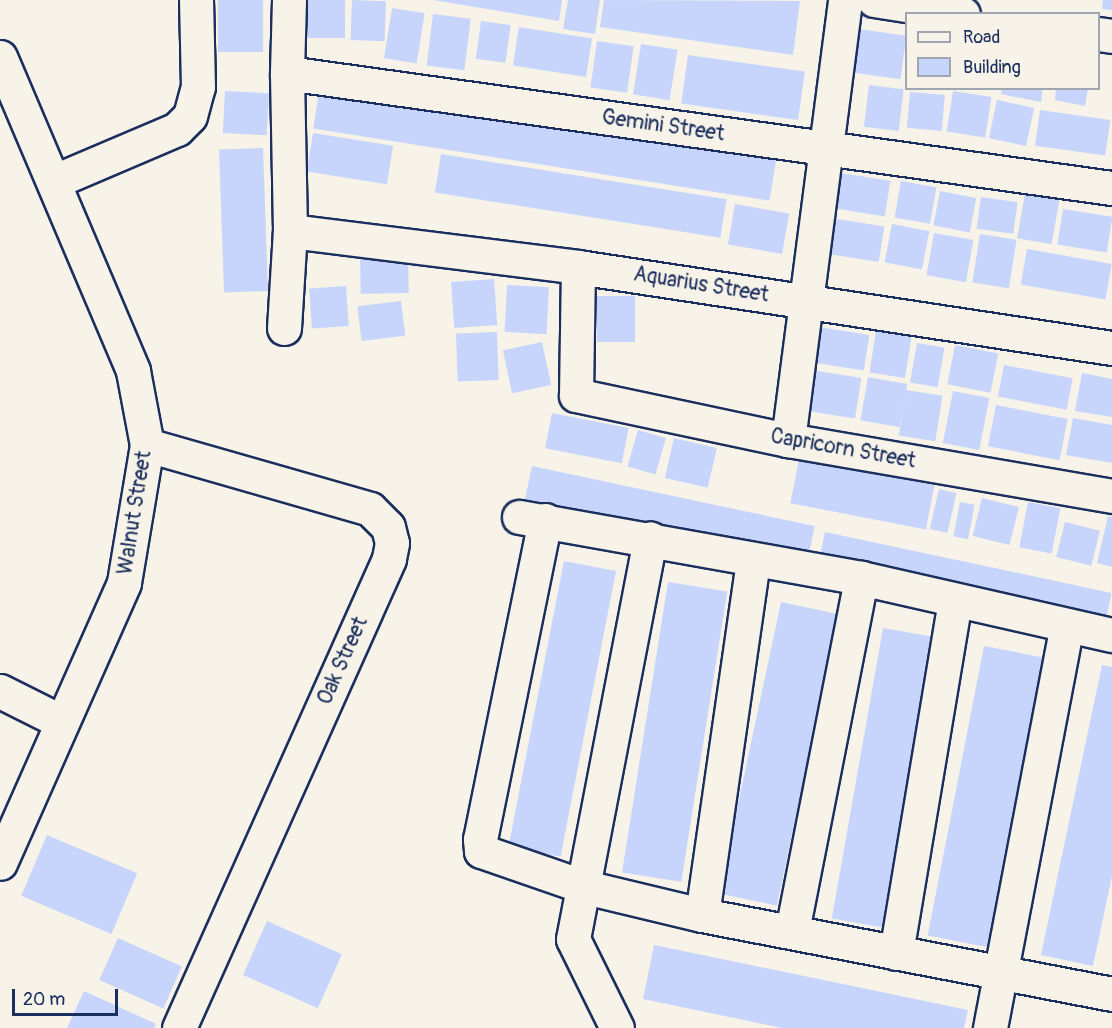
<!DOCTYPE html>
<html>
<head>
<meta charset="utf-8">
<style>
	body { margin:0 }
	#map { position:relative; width:1112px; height:1028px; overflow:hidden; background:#f7f3e8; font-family:Pangolin,sans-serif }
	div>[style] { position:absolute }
	.building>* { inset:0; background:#c7d5fc; transform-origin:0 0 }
	.roads { filter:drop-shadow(2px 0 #1b2f5e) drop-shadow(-2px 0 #1b2f5e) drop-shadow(0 2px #1b2f5e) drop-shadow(0 -2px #1b2f5e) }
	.minor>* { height:33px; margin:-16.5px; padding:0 16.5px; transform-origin:16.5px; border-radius:16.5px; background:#f7f3e8 }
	span { translate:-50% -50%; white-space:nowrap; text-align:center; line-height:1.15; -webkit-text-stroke:4.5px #f7f3e8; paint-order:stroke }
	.street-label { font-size:21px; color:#1b2f5e }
	.legend { position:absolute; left:905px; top:12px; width:195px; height:78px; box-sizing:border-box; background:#f7f3e8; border:2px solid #9fa5b1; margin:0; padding:8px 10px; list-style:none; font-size:18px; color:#1b2f5e }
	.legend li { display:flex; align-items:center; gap:12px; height:30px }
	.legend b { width:30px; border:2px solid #9fa5b1 }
	.scale { position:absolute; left:12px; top:989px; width:106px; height:27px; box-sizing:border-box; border:3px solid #1b2f5e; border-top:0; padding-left:8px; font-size:18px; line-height:21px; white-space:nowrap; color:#1b2f5e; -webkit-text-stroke:4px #f7f3e8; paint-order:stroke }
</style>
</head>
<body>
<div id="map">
	<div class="building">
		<i style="left:218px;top:0;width:45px;height:52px"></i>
		<i style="left:303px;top:0;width:42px;height:38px"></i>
		<i style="left:352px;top:0;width:34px;height:40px;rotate:2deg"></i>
		<i style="clip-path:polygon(433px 0,562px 0,559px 21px)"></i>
		<i style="clip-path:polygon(568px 0,600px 0,595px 34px,563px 29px)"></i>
		<i style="clip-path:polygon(604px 0,800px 1px,793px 55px,600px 27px)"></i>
		<i style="clip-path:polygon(1103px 0,1112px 0,1112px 10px,1102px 9px)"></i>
		<i style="left:392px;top:8px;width:33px;height:51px;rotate:9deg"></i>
		<i style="left:433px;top:14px;width:38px;height:52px;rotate:7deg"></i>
		<i style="left:481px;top:21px;width:30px;height:38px;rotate:8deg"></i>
		<i style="left:519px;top:27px;width:74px;height:39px;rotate:9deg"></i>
		<i style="left:859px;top:29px;width:48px;height:44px;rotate:8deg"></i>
		<i style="left:597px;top:41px;width:37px;height:47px;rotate:8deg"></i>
		<i style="left:641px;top:44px;width:37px;height:51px;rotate:9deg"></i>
		<i style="left:688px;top:55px;width:118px;height:49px;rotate:8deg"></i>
		<i style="left:869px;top:85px;width:35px;height:42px;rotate:7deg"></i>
		<i style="left:320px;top:86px;width:462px;height:43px;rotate:9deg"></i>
		<i style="clip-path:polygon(1002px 88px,1043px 88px,1041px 102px,1001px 94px)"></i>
		<i style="clip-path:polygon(1056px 88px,1088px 88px,1085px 106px,1055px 100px)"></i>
		<i style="left:225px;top:91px;width:44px;height:42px;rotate:3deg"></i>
		<i style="left:953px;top:91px;width:39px;height:41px;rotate:9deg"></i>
		<i style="left:910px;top:92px;width:35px;height:36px;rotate:5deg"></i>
		<i style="left:997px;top:100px;width:38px;height:39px;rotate:12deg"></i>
		<i style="left:1040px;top:110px;width:71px;height:36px;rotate:8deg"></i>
		<i style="left:313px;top:133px;width:81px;height:39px;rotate:9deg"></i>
		<i style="left:263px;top:148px;width:143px;height:44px;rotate:88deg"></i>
		<i style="left:441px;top:154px;width:289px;height:39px;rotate:9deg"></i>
		<i style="left:841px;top:173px;width:50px;height:36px;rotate:9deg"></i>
		<i style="left:901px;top:181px;width:36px;height:37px;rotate:10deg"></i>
		<i style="left:1026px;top:188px;width:35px;height:51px;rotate:10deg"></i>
		<i style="left:940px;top:191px;width:37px;height:35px;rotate:11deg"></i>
		<i style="left:981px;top:197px;width:37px;height:32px;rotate:8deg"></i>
		<i style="left:735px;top:204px;width:55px;height:41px;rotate:10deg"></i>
		<i style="left:1063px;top:209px;width:50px;height:36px;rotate:9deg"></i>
		<i style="left:831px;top:218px;width:54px;height:36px;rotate:9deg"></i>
		<i style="left:892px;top:224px;width:38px;height:39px;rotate:11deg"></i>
		<i style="left:934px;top:233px;width:40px;height:43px;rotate:10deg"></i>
		<i style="left:980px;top:234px;width:37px;height:49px;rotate:9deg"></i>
		<i style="left:1027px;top:249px;width:86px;height:36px;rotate:10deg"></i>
		<i style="left:408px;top:251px;width:42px;height:48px;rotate:89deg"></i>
		<i style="left:494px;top:279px;width:46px;height:43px;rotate:86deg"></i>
		<i style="left:507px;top:285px;width:42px;height:47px;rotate:3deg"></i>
		<i style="left:346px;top:286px;width:40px;height:37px;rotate:86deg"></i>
		<i style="left:597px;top:296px;width:38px;height:46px"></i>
		<i style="left:401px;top:301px;width:35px;height:44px;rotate:83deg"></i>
		<i style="left:819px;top:327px;width:51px;height:36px;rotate:9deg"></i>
		<i style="left:876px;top:331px;width:36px;height:42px;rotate:9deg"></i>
		<i style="left:497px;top:332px;width:48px;height:41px;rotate:88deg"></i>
		<i style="left:542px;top:342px;width:44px;height:40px;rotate:78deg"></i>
		<i style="left:917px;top:343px;width:28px;height:40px;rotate:10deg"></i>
		<i style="left:955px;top:345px;width:44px;height:40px;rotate:11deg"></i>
		<i style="left:1004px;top:365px;width:70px;height:32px;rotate:11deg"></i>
		<i style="left:811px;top:370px;width:51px;height:41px;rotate:9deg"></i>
		<i style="clip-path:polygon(1082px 373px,1112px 379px,1112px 417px,1075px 411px)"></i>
		<i style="left:868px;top:377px;width:40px;height:44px;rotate:10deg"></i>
		<i style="left:906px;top:390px;width:37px;height:46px;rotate:9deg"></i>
		<i style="left:953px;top:391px;width:37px;height:53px;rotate:11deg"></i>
		<i style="left:996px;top:405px;width:73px;height:42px;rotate:11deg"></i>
		<i style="left:552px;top:413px;width:78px;height:36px;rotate:11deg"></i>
		<i style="clip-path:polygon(1073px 418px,1112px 425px,1112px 463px,1066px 455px)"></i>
		<i style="left:638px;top:430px;width:29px;height:38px;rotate:16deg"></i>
		<i style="left:674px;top:438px;width:44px;height:41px;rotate:13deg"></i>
		<i style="left:799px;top:459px;width:138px;height:45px;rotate:11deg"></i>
		<i style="left:532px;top:466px;width:289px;height:36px;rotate:12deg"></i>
		<i style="left:939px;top:489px;width:18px;height:41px;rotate:13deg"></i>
		<i style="left:982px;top:498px;width:38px;height:39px;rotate:14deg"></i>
		<i style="left:960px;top:502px;width:15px;height:35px;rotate:11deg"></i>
		<i style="left:1028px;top:502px;width:33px;height:46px;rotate:11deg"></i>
		<i style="clip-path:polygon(1108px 516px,1112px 517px,1112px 567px,1097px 563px)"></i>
		<i style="left:1065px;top:522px;width:36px;height:36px;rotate:14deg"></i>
		<i style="left:825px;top:532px;width:293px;height:31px;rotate:12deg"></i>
		<i style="left:564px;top:561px;width:53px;height:291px;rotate:11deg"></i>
		<i style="left:668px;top:582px;width:60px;height:294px;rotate:9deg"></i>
		<i style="left:781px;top:602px;width:59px;height:298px;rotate:12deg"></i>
		<i style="left:883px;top:628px;width:52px;height:295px;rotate:10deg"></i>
		<i style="left:984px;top:646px;width:60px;height:295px;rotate:11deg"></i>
		<i style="clip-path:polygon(1102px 665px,1112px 667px,1112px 876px,1093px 966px,1041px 955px)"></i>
		<i style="left:47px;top:835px;width:98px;height:66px;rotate:23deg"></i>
		<i style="left:267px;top:921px;width:82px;height:59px;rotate:24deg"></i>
		<i style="left:118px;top:938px;width:70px;height:46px;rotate:24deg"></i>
		<i style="clip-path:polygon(654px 945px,968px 1010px,964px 1028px,782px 1028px,643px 999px)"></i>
		<i style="clip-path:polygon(84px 991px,156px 1024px,154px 1028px,67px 1028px)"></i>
	</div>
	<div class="roads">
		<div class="minor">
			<i style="left:289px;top:0;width:73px;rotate:91.6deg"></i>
			<i style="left:287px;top:73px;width:833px;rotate:7.94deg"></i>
			<i style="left:874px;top:0;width:90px;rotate:8.9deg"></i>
			<i style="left:1098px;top:34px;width:14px;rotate:8deg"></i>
			<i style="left:0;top:57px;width:341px;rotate:67deg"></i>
			<i style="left:133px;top:371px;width:75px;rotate:79.3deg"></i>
			<i style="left:147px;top:445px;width:140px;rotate:99.5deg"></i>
			<i style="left:124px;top:583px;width:306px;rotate:113.9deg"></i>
			<i style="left:55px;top:181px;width:133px;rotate:-23.1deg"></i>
			<i style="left:177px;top:129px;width:18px;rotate:-45deg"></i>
			<i style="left:190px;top:116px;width:30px;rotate:-75deg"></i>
			<i style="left:198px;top:87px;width:87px;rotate:-91.3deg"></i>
			<i style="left:290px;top:231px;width:290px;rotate:7.1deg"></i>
			<i style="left:578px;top:267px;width:540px;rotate:8.63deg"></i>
			<i style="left:578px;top:267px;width:128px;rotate:90.9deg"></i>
			<i style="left:576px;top:395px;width:217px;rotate:12deg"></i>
			<i style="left:788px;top:440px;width:329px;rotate:9.8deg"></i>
			<i style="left:284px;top:328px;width:97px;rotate:-86.5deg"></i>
			<i style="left:290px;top:231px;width:158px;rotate:-91.1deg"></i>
			<i style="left:788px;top:440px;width:444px;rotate:-82.6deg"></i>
			<i style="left:147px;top:445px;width:232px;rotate:16deg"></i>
			<i style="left:370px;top:509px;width:25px;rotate:45deg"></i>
			<i style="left:388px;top:527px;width:16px;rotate:76deg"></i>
			<i style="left:392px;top:543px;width:16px;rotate:101deg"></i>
			<i style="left:389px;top:559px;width:514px;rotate:114.12deg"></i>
			<i style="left:519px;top:517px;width:347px;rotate:10.1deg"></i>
			<i style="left:861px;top:578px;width:257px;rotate:12.8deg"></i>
			<i style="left:545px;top:520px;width:326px;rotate:101.5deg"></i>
			<i style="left:480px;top:839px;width:12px;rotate:85deg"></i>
			<i style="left:481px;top:851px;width:110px;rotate:19.1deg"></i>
			<i style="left:585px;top:887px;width:120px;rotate:13.5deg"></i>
			<i style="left:702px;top:915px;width:418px;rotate:10.9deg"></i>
			<i style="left:0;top:691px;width:67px;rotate:26.6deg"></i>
			<i style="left:702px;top:915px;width:358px;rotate:-81.8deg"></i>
			<i style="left:792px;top:931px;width:360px;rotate:-78.9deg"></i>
			<i style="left:896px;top:953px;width:358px;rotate:-80.5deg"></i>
			<i style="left:617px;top:1028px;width:99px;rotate:-116.3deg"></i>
			<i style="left:573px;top:939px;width:408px;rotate:-79.1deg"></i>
			<i style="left:990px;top:1028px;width:410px;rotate:-79.2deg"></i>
		</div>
	</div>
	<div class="street-label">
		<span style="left:663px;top:126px;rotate:8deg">Gemini Street</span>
		<span style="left:701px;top:285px;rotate:9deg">Aquarius Street</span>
		<span style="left:843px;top:449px;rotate:10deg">Capricorn Street</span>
		<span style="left:135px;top:513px;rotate:-81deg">Walnut Street</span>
		<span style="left:343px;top:661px;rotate:-66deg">Oak Street</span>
	</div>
	<ul class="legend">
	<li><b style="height:8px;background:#f7f3e8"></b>Road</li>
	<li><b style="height:16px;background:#c7d5fc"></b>Building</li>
	</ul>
	<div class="scale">20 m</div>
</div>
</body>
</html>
